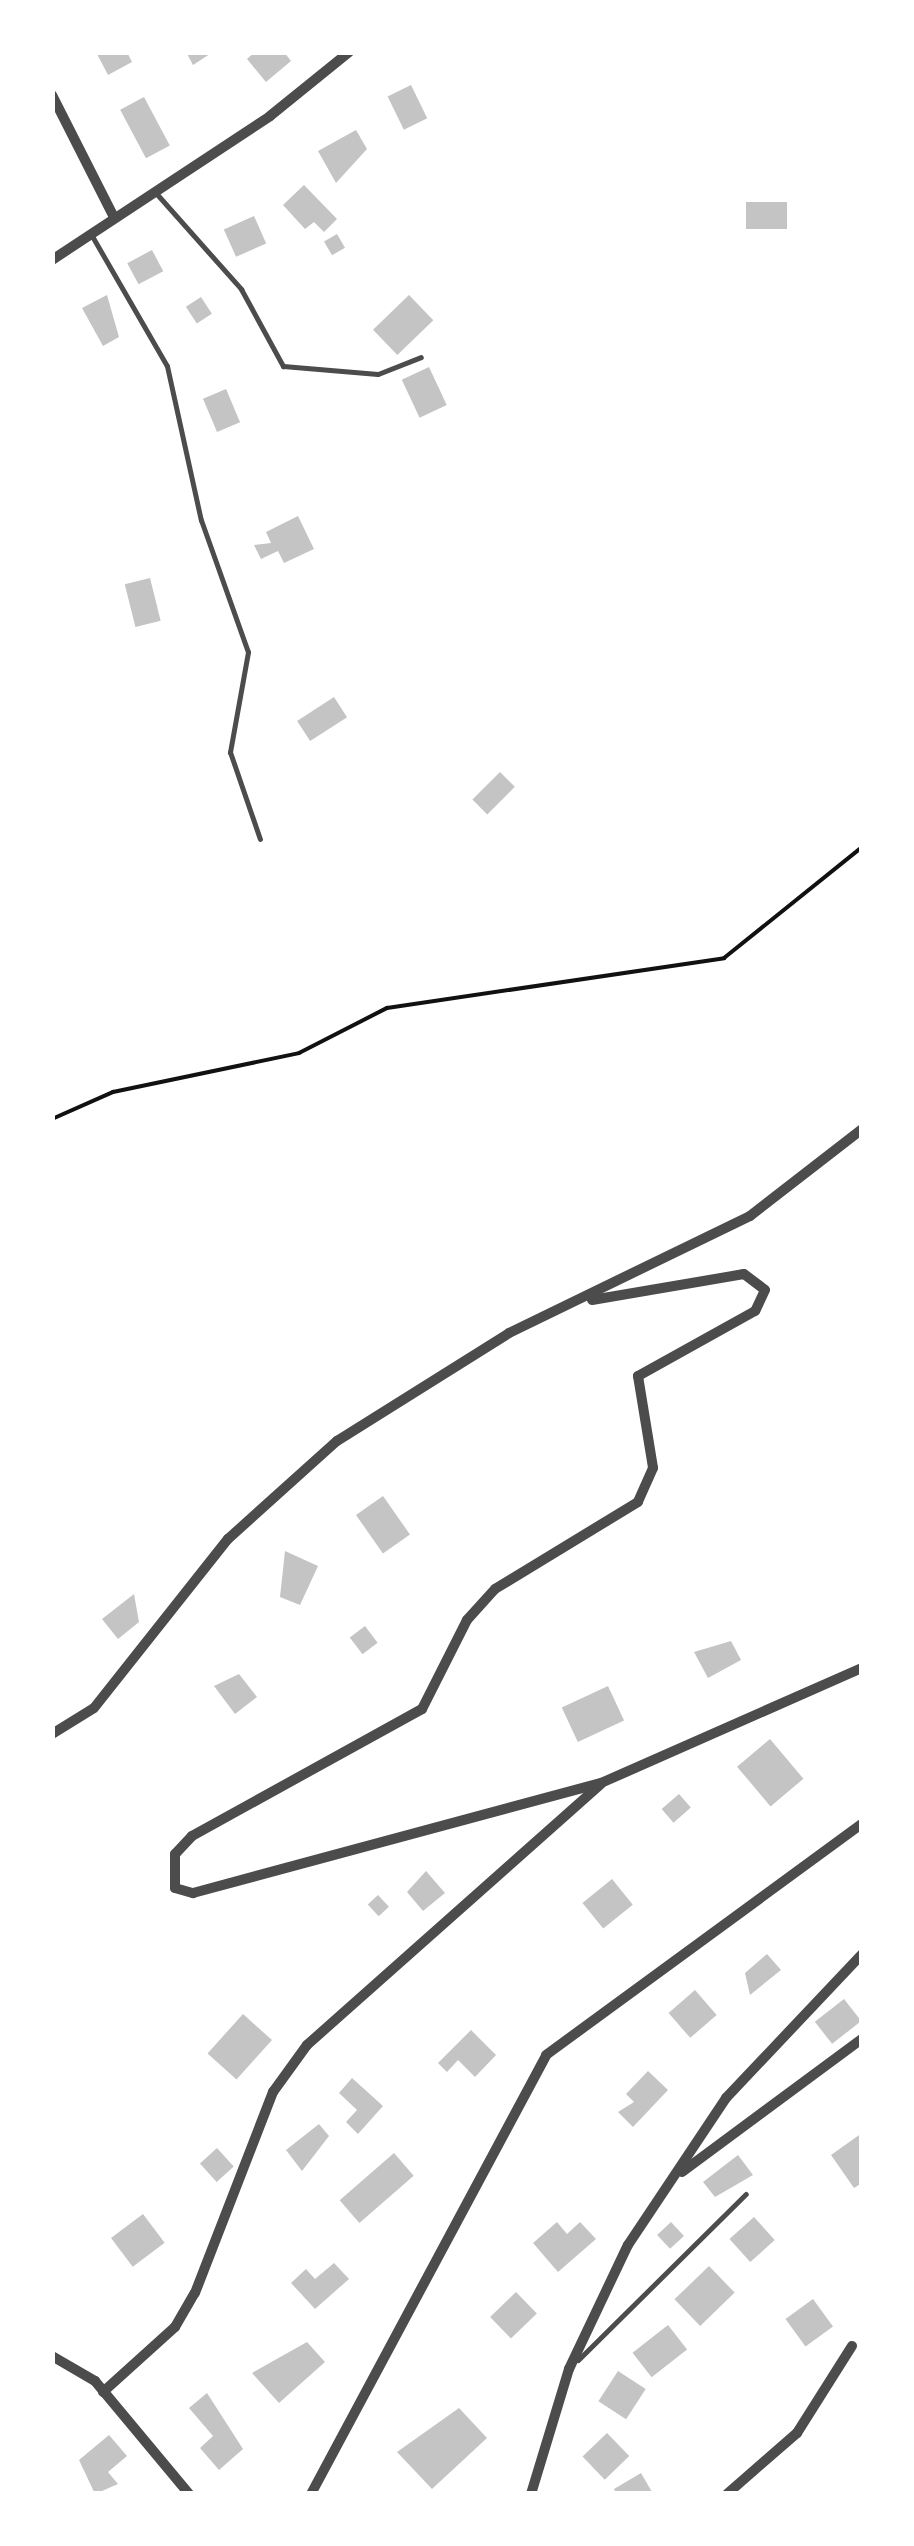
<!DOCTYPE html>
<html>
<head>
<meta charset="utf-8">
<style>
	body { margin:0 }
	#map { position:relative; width:914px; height:2546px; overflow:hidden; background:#fff; font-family:"Golos Text",sans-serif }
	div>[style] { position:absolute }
	.building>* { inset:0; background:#c4c4c4; transform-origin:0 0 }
	.path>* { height:4px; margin:-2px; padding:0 2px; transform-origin:2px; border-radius:2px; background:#111 }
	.service>* { height:5px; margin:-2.5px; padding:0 2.5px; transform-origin:2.5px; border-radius:2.5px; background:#4c4c4c }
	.minor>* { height:10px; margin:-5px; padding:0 5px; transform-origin:5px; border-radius:5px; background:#4c4c4c }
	span { translate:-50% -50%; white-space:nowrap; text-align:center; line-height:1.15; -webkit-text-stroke:10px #fff; paint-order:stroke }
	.frame { position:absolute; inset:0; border:55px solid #fff; pointer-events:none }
</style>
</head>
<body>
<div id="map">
	<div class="building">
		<i style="clip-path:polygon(96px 52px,127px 52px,132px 62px,108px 75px)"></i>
		<i style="clip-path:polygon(186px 52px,213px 52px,193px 65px)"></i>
		<i style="clip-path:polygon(255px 52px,284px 52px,291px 61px,266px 82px,247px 59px)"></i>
		<i style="left:411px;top:85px;width:37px;height:26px;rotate:64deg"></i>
		<i style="left:144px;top:97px;width:55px;height:27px;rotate:62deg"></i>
		<i style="clip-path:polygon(356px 130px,367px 149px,336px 183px,318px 151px)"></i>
		<i style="clip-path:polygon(304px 185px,337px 219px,324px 232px,314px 222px,305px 229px,283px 205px)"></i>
		<i style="left:746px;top:202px;width:41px;height:27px"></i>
		<i style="left:254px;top:216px;width:30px;height:33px;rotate:66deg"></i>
		<i style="left:337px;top:234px;width:16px;height:15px;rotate:60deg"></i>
		<i style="left:152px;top:250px;width:24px;height:28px;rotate:62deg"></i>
		<i style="clip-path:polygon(107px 295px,119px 337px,103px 346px,82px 308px)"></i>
		<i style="left:409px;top:295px;width:35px;height:50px;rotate:46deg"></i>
		<i style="left:201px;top:297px;width:20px;height:18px;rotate:57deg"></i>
		<i style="left:429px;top:367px;width:42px;height:30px;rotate:65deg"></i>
		<i style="left:226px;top:389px;width:36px;height:25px;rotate:67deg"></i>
		<i style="clip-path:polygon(298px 516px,314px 549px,284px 563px,278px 551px,261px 559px,254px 545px,271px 543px,266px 532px)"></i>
		<i style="left:150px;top:578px;width:44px;height:26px;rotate:76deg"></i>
		<i style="left:334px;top:697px;width:24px;height:44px;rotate:57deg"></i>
		<i style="left:500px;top:772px;width:21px;height:39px;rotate:45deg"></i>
		<i style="left:383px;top:1496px;width:47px;height:33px;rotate:55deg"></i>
		<i style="clip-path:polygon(285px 1551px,318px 1566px,300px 1605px,280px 1597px)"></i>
		<i style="clip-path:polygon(134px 1594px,139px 1622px,118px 1639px,102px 1619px)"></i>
		<i style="left:365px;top:1626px;width:21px;height:19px;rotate:53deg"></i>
		<i style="clip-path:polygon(731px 1641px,741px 1660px,708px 1678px,694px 1652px)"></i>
		<i style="clip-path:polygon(239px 1674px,257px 1697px,235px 1714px,214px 1686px)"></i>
		<i style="left:608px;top:1686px;width:38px;height:51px;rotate:65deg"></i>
		<i style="left:770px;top:1739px;width:52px;height:43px;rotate:50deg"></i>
		<i style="left:679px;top:1794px;width:18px;height:23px;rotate:49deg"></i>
		<i style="clip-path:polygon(426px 1871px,445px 1893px,423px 1911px,407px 1892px)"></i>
		<i style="left:612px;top:1879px;width:33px;height:38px;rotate:51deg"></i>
		<i style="left:378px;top:1895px;width:16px;height:14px;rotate:47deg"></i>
		<i style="clip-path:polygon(767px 1954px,781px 1970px,750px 1995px,745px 1973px)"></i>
		<i style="left:695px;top:1990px;width:33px;height:35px;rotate:49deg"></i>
		<i style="left:844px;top:1999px;width:28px;height:37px;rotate:52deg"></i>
		<i style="left:243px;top:2014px;width:39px;height:53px;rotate:42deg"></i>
		<i style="clip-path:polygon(471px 2030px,496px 2055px,475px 2077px,458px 2060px,447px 2072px,438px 2063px)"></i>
		<i style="clip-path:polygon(648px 2071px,668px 2090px,633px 2127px,618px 2112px,634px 2102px,626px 2094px)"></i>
		<i style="clip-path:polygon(352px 2078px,383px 2106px,358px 2134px,346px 2122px,357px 2110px,339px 2093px)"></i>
		<i style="clip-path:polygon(319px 2124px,329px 2136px,302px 2171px,286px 2150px)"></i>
		<i style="clip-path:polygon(862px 2133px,862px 2183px,854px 2188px,831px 2155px)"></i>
		<i style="left:217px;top:2148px;width:25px;height:23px;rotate:48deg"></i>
		<i style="left:394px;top:2153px;width:30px;height:72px;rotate:49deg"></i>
		<i style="clip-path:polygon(738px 2155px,753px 2175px,715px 2197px,703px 2182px)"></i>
		<i style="left:143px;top:2214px;width:36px;height:40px;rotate:53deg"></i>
		<i style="left:754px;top:2217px;width:31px;height:33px;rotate:48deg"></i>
		<i style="clip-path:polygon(557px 2222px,567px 2234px,580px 2222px,596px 2239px,558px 2272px,533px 2243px)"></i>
		<i style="left:671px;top:2222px;width:19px;height:19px;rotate:47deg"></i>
		<i style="clip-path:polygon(334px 2263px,349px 2279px,315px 2309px,291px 2283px,306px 2269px,315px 2279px)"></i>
		<i style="left:709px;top:2266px;width:37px;height:48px;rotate:46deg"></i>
		<i style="left:516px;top:2292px;width:30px;height:36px;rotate:46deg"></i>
		<i style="left:813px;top:2299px;width:34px;height:34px;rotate:54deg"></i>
		<i style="left:668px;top:2325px;width:31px;height:45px;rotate:52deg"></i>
		<i style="clip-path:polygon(307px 2342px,325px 2362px,279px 2403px,252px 2373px)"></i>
		<i style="left:618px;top:2371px;width:33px;height:36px;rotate:33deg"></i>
		<i style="clip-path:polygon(207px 2393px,243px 2449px,219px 2470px,200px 2448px,213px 2436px,189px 2408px)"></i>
		<i style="clip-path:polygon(459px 2408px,487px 2438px,432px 2489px,397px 2452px)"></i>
		<i style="left:607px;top:2433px;width:32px;height:34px;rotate:46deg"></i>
		<i style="clip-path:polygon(109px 2435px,127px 2456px,108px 2472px,118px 2484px,95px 2494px,79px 2460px)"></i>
		<i style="clip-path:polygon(641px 2473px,652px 2492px,616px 2494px,614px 2489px)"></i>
	</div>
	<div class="path">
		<i style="left:52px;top:1119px;width:67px;rotate:-23.9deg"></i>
		<i style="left:113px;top:1092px;width:190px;rotate:-11.8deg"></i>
		<i style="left:299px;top:1053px;width:99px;rotate:-27.1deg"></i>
		<i style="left:387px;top:1008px;width:341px;rotate:-8.4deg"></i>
		<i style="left:724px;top:958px;width:177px;rotate:-38.8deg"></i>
	</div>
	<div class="service">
		<i style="left:155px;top:192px;width:130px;rotate:48.4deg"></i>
		<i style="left:241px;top:289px;width:88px;rotate:61.4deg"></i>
		<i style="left:283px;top:366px;width:95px;rotate:4.8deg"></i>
		<i style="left:378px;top:374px;width:46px;rotate:-21.6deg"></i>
		<i style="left:92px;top:236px;width:150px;rotate:60deg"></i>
		<i style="left:167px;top:366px;width:158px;rotate:77.6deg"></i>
		<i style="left:201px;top:520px;width:140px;rotate:70.4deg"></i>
		<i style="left:248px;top:652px;width:102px;rotate:100.2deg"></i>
		<i style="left:230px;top:752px;width:92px;rotate:71deg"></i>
		<i style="left:578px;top:2360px;width:236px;rotate:-44.7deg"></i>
	</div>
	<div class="minor">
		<i style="left:52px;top:95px;width:137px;rotate:63.1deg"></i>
		<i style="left:52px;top:260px;width:261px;rotate:-33.4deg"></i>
		<i style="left:270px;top:116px;width:102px;rotate:-39deg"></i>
		<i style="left:592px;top:1300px;width:154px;rotate:-9.7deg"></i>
		<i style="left:744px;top:1274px;width:26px;rotate:37deg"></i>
		<i style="left:765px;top:1290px;width:23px;rotate:115deg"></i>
		<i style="left:755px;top:1311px;width:134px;rotate:150.9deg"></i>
		<i style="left:638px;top:1376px;width:93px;rotate:80.7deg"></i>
		<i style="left:653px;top:1468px;width:37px;rotate:114deg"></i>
		<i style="left:638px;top:1502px;width:167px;rotate:148.7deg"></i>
		<i style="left:495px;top:1589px;width:42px;rotate:132.1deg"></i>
		<i style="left:467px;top:1620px;width:100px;rotate:116.8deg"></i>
		<i style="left:422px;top:1709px;width:263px;rotate:151.1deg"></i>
		<i style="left:192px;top:1836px;width:25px;rotate:133deg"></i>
		<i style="left:175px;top:1854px;width:34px;rotate:90deg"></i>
		<i style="left:175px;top:1888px;width:19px;rotate:16deg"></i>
		<i style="left:193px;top:1893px;width:423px;rotate:-15.1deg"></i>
		<i style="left:601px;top:1783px;width:285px;rotate:-23.8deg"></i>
		<i style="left:52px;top:1734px;width:49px;rotate:-31.8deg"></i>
		<i style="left:94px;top:1708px;width:216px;rotate:-51.6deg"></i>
		<i style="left:228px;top:1539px;width:147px;rotate:-42deg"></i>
		<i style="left:337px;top:1441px;width:203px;rotate:-32.1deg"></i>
		<i style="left:509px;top:1333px;width:268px;rotate:-25.9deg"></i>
		<i style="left:750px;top:1216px;width:142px;rotate:-37.8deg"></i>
		<i style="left:682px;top:2172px;width:224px;rotate:-36.5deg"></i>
		<i style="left:52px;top:2356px;width:50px;rotate:30.2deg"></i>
		<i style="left:95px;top:2381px;width:147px;rotate:50.2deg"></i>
		<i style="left:103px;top:2392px;width:97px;rotate:-42.1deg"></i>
		<i style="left:175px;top:2327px;width:39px;rotate:-60deg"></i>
		<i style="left:195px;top:2293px;width:216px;rotate:-68.8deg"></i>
		<i style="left:273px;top:2092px;width:58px;rotate:-54.1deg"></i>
		<i style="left:307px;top:2045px;width:393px;rotate:-41.6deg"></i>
		<i style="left:311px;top:2494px;width:498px;rotate:-61.8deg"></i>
		<i style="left:546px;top:2055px;width:391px;rotate:-36.2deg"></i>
		<i style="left:531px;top:2494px;width:131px;rotate:-73.1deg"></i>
		<i style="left:569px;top:2369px;width:137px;rotate:-64.6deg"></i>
		<i style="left:628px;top:2245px;width:177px;rotate:-56.3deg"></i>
		<i style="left:726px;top:2098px;width:198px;rotate:-46.6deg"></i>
		<i style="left:727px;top:2494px;width:93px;rotate:-41.1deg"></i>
		<i style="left:797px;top:2433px;width:103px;rotate:-57.7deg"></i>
	</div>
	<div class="frame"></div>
</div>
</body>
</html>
